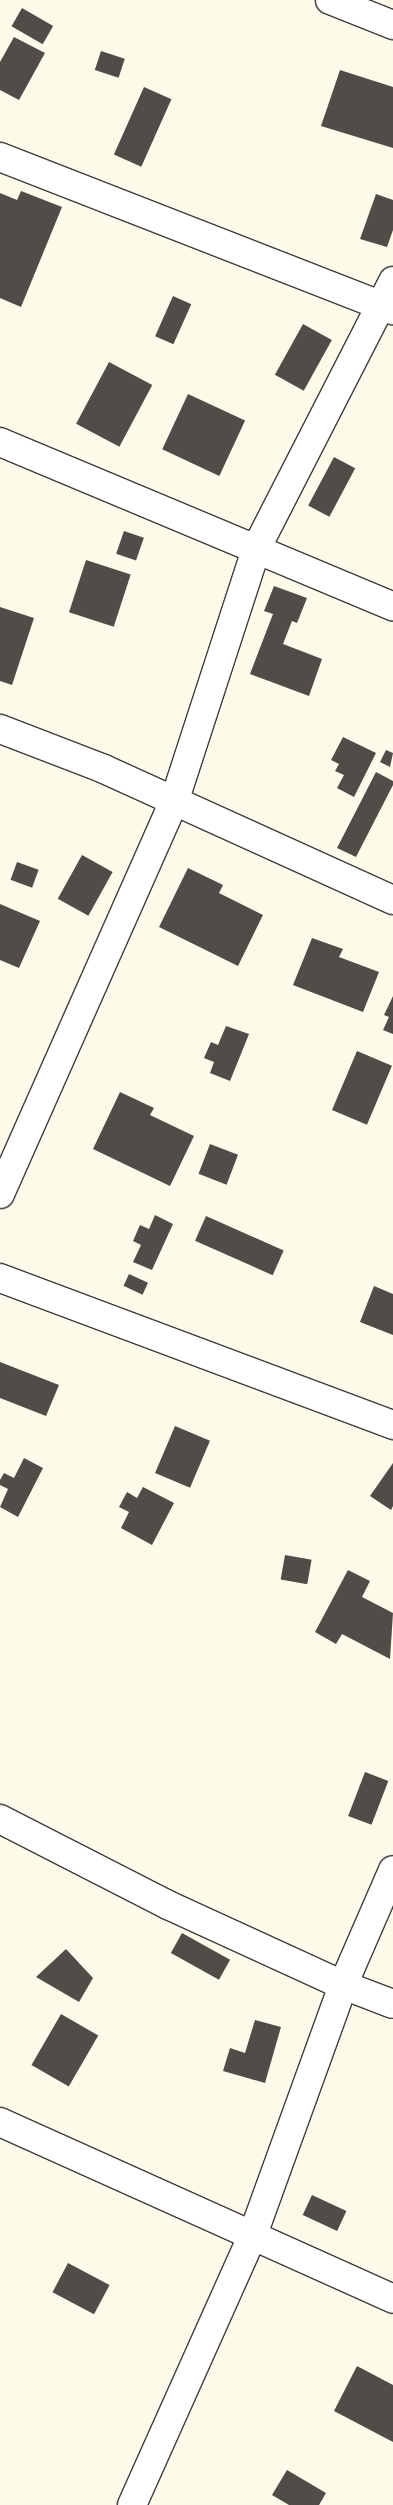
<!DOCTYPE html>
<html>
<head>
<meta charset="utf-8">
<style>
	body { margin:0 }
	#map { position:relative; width:393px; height:2505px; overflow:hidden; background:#fefae9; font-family:Bitter,serif }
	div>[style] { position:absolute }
	.building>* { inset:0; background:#524c48; transform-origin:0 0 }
	.roads { filter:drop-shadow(1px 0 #3e3e3e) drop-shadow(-1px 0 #3e3e3e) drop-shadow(0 1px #3e3e3e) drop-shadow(0 -1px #3e3e3e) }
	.street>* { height:28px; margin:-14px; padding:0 14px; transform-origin:14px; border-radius:14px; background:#fff }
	span { translate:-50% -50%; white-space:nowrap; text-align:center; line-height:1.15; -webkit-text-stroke:5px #fff; paint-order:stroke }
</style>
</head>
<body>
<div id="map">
	<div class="building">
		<i style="left:22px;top:8px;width:36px;height:21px;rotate:30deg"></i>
		<i style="clip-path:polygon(14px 37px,45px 53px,19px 100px,0 90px,0 62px)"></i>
		<i style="left:101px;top:51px;width:25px;height:20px;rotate:18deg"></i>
		<i style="clip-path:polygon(340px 70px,393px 87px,393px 148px,321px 126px)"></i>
		<i style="left:144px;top:87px;width:30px;height:74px;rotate:24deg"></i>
		<i style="clip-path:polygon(21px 191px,62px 207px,21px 307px,0 298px,0 193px,17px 200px)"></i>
		<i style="clip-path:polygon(376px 194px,393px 200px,393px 230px,387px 247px,360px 239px)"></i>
		<i style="left:173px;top:296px;width:20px;height:44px;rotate:24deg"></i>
		<i style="left:303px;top:324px;width:33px;height:58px;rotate:29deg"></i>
		<i style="left:109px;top:362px;width:49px;height:70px;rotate:28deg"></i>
		<i style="left:188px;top:394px;width:63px;height:61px;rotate:25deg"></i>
		<i style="left:334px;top:457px;width:24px;height:55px;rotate:28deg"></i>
		<i style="left:124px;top:531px;width:21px;height:24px;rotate:19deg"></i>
		<i style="left:86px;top:560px;width:47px;height:55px;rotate:18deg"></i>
		<i style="clip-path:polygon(274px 586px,307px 598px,297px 623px,292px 621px,283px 644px,322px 659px,309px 696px,250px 674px,273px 614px,264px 611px)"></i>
		<i style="clip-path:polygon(0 607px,34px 618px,12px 685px,0 681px)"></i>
		<i style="clip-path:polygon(343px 737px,376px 753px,354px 797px,337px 788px,344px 775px,335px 771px,339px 764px,331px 760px)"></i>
		<i style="clip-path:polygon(386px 750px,393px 753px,390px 767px,380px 762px)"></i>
		<i style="clip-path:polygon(376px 772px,393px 781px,393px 785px,356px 857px,337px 848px)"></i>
		<i style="left:82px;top:855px;width:35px;height:50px;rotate:29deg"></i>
		<i style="left:17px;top:862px;width:23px;height:19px;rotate:20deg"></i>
		<i style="clip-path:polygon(188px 868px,223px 885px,219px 893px,263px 915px,238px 966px,159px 927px)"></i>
		<i style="clip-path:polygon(0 904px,40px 921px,19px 968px,0 960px)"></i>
		<i style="clip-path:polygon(312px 938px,343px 949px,339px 957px,379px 972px,363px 1012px,293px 985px)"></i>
		<i style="clip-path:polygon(393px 996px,393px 1034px,383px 1030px,389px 1017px,384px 1015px)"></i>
		<i style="clip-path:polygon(226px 1026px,249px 1034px,230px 1081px,210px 1073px,214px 1062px,204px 1058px,211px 1042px,218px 1045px)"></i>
		<i style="left:357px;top:1051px;width:38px;height:64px;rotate:23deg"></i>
		<i style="clip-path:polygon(120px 1092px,154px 1108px,150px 1115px,194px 1136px,170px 1186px,93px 1149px)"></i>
		<i style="left:210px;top:1144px;width:30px;height:32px;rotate:21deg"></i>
		<i style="clip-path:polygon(155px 1215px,173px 1224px,152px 1270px,133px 1262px,141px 1245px,133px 1241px,140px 1225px,149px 1229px)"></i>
		<i style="left:206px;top:1216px;width:85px;height:27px;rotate:24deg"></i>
		<i style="left:129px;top:1274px;width:21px;height:13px;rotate:25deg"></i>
		<i style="clip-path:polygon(374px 1286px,393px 1294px,393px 1335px,360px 1322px)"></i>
		<i style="clip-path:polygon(0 1362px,59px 1385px,46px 1416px,0 1398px)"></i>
		<i style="left:175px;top:1426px;width:38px;height:51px;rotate:23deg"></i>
		<i style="clip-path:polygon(24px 1458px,43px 1468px,18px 1517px,0 1507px,8px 1489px,0 1485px,0 1480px,4px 1473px,14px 1478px)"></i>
		<i style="clip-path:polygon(393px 1463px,393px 1506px,391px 1510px,370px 1496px)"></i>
		<i style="clip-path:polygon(143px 1487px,174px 1503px,152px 1545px,121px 1528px,129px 1512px,119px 1507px,127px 1492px,137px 1498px)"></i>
		<i style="left:285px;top:1555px;width:27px;height:25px;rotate:10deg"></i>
		<i style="clip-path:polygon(348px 1570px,370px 1581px,362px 1597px,393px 1613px,390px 1659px,342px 1634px,336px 1644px,315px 1632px)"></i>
		<i style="left:365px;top:1772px;width:25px;height:47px;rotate:21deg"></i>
		<i style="left:182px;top:1933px;width:55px;height:23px;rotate:29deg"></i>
		<i style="clip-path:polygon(66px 1949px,93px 1978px,79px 2002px,36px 1977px)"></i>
		<i style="left:61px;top:2014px;width:43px;height:59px;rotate:30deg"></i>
		<i style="clip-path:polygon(255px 2020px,281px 2027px,265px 2083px,223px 2071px,230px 2048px,245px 2053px)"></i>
		<i style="left:312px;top:2195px;width:38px;height:22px;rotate:25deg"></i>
		<i style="left:68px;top:2263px;width:47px;height:33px;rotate:28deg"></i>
		<i style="clip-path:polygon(357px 2366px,393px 2385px,393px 2442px,334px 2411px)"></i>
		<i style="clip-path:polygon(287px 2470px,326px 2493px,319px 2505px,289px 2505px,272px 2495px)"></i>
	</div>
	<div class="roads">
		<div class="street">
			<i style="left:330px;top:0;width:68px;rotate:21.6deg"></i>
			<i style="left:0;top:157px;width:422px;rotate:21.3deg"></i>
			<i style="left:0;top:442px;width:426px;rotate:22.7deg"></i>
			<i style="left:0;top:729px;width:111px;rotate:21deg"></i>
			<i style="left:104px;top:769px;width:317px;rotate:24.4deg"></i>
			<i style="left:0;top:1194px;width:429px;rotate:-66.1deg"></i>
			<i style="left:174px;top:802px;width:266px;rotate:-72deg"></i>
			<i style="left:256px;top:549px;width:301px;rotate:-62.9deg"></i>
			<i style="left:0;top:1278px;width:420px;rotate:20.5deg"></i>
			<i style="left:0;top:1819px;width:189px;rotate:27.1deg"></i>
			<i style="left:168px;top:1905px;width:192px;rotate:24.6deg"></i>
			<i style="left:343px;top:1985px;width:53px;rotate:20.8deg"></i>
			<i style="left:0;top:2122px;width:431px;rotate:24.2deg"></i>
			<i style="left:132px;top:2505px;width:294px;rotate:-65.9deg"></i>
			<i style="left:252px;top:2237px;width:268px;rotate:-70.1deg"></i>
			<i style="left:343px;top:1985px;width:125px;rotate:-66.5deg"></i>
		</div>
	</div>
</div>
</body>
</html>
